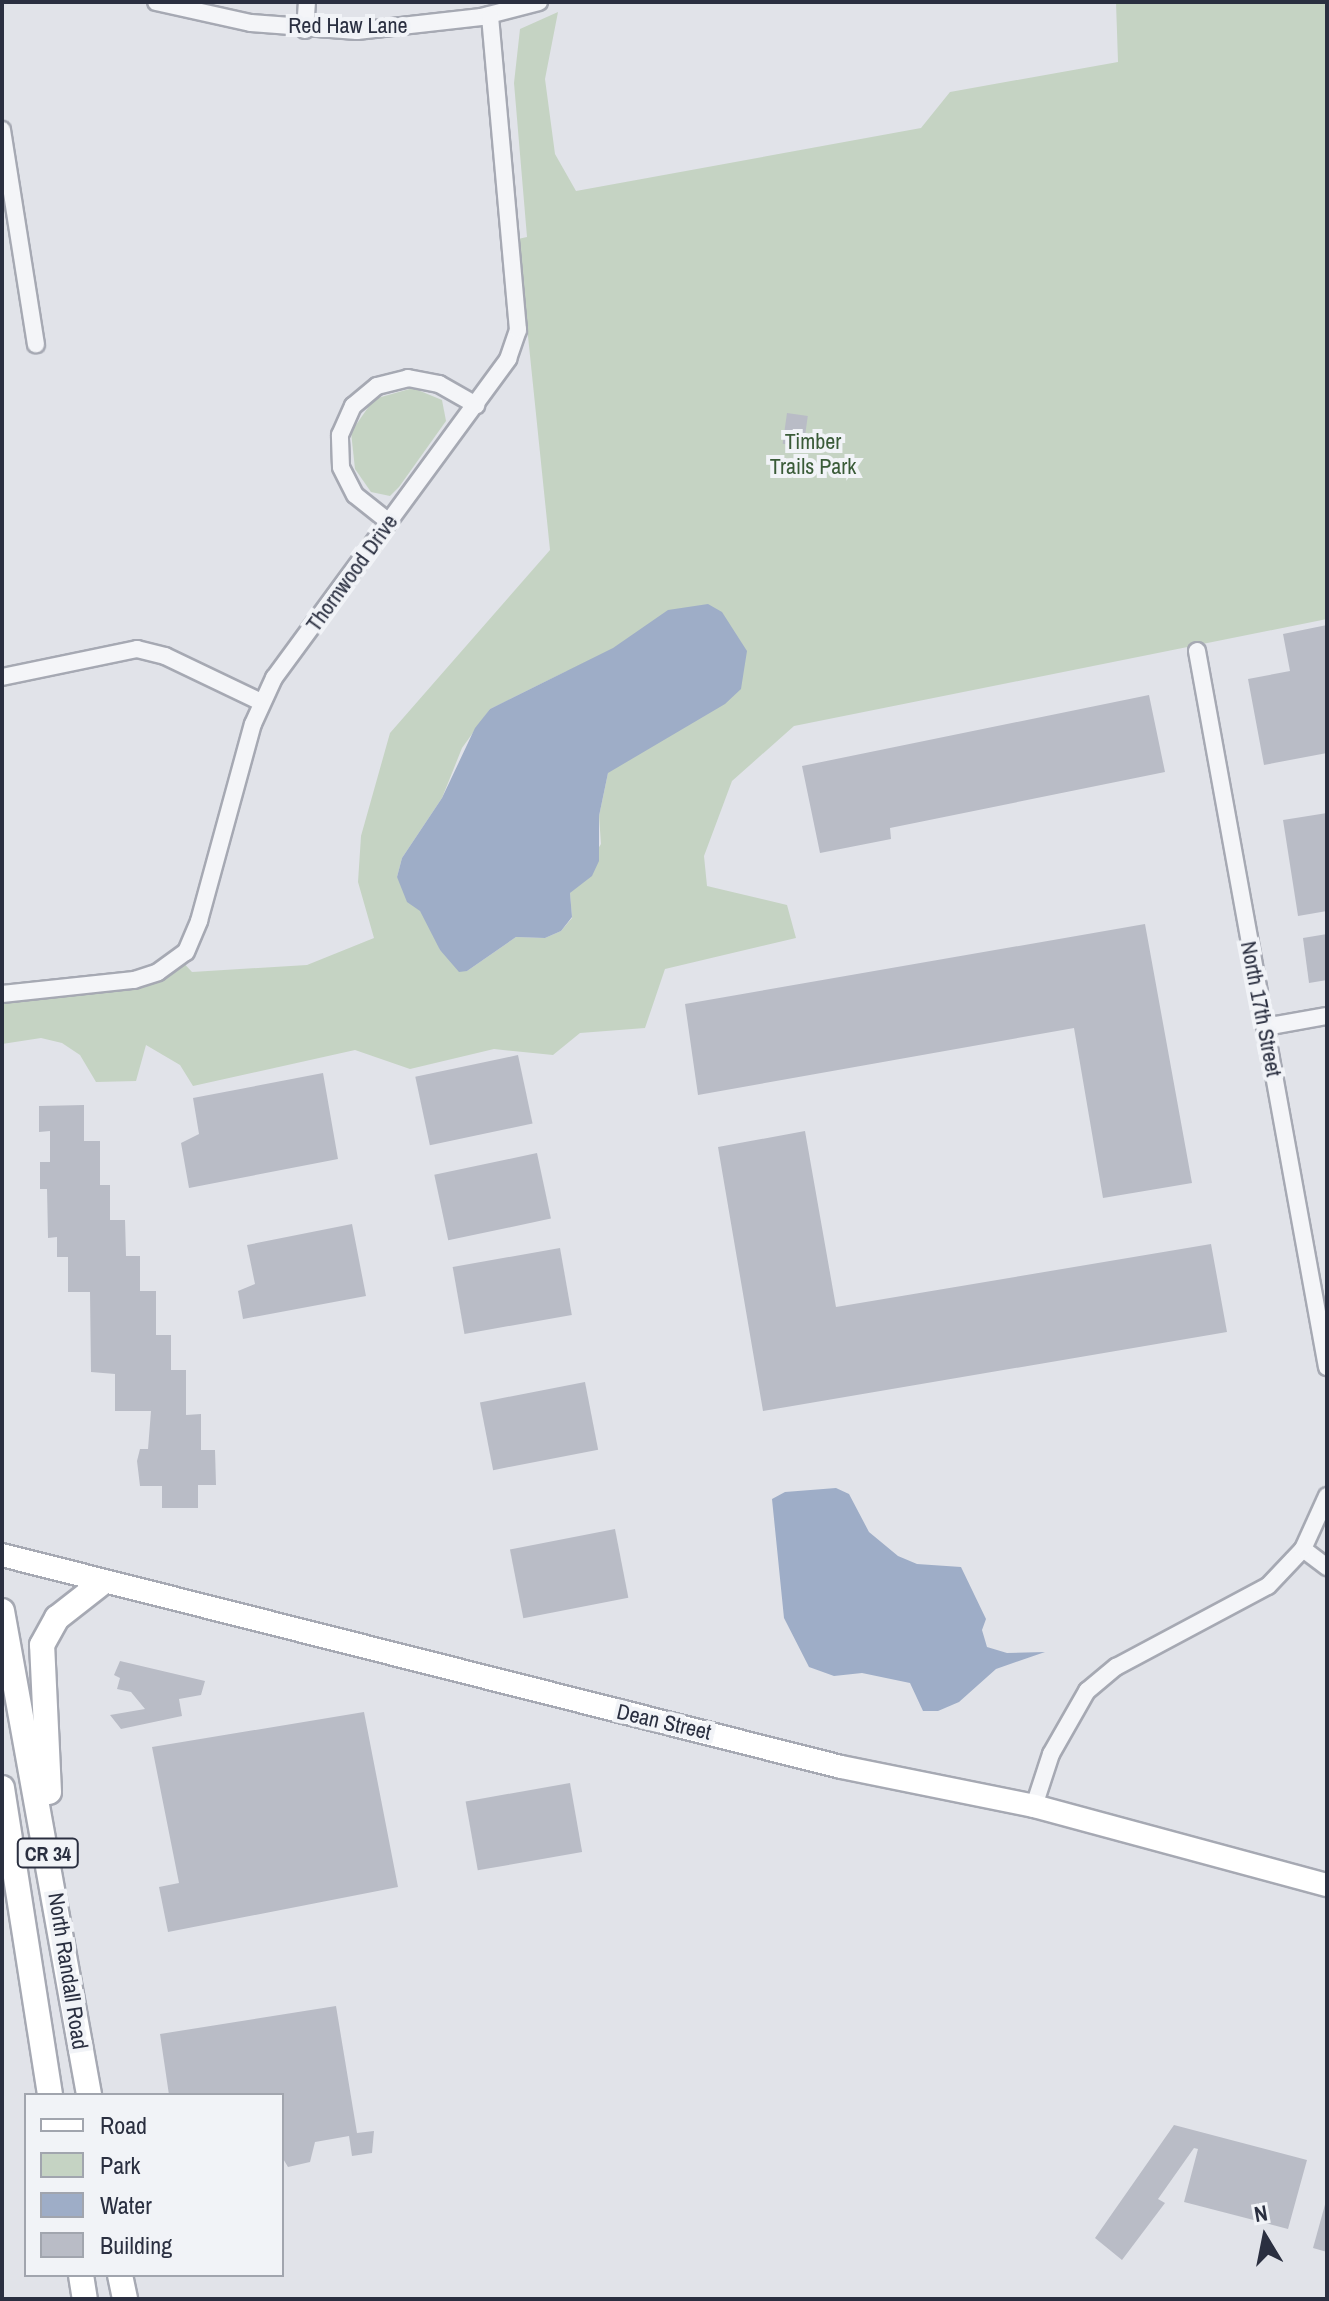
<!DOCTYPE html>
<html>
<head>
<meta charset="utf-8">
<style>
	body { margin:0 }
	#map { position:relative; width:1329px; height:2301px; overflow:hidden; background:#e1e3e9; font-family:"Archivo Narrow",sans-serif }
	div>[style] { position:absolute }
	.green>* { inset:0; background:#c5d3c3 }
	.water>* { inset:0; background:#9eadc7 }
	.building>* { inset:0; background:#b9bcc6; transform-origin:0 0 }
	.roads { filter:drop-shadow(2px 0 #a6a9b3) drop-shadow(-2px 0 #a6a9b3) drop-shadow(0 2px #a6a9b3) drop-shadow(0 -2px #a6a9b3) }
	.street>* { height:16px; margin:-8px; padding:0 8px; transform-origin:8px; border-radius:8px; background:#f4f5f8 }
	.secondary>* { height:22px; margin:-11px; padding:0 11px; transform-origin:11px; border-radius:11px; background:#fff }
	.primary>* { height:24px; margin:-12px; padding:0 12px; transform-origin:12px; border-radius:12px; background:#fff }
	span { translate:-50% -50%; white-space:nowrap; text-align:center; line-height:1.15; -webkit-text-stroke:8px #f1f3f7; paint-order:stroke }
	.shield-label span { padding:2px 6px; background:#f1f3f7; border:2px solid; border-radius:6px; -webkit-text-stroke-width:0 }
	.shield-label { font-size:20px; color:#2a2f40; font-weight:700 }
	.street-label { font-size:22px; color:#2a2f40 }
	.park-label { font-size:22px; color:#3a5b38 }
	.frame { position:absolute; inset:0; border:4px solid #2a2f40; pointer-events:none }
	.legend { position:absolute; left:24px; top:2093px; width:260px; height:184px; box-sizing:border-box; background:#f1f3f7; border:2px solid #a1a5ae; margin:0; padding:10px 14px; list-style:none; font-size:24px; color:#2a2f40 }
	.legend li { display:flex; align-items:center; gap:16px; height:40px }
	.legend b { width:40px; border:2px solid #a1a5ae }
	.north { position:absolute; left:1225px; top:2197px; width:80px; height:80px; -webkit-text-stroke:6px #f1f3f7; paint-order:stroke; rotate:350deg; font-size:22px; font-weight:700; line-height:32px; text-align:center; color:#2a2f40 }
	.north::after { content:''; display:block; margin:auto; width:28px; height:36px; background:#2a2f40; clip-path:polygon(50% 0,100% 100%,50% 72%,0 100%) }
</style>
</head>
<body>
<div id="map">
	<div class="green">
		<i style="clip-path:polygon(evenodd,1116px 2px,1327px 2px,1327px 619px,794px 726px,732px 781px,704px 856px,707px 886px,787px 905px,796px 938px,665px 969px,645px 1028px,580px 1033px,553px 1055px,494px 1049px,410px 1069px,355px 1050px,193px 1086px,180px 1065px,146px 1045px,136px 1081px,96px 1082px,80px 1055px,62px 1043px,41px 1038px,2px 1044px,2px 994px,134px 980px,179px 958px,192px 972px,307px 965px,374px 938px,358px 882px,361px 836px,390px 733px,550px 550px,518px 239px,527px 237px,514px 83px,520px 29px,558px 12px,545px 79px,555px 154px,576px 191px,921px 128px,950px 92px,1118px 62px,1116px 2px,567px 671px,608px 773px,599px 816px,601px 844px,570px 893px,572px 918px,561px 931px,545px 938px,516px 937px,467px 971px,440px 950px,431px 926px,397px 877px,402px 858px,442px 798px,462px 748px,490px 709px,567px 671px)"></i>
		<i style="clip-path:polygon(413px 388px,442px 400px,446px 421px,399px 487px,390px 496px,371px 492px,355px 469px,351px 432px,374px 399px)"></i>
	</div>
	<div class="water">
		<i style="clip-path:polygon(708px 604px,722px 612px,747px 651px,741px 689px,725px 704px,608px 773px,599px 816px,599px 861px,592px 876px,570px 893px,572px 917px,561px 931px,545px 938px,516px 937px,467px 971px,459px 972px,440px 950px,420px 911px,407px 902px,397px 877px,402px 858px,442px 798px,475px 728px,490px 709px,613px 648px,668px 610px)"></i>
		<i style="clip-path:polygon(836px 1488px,849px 1494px,869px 1532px,898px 1556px,917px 1564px,961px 1567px,986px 1619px,982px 1630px,987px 1647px,1007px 1653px,1045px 1652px,996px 1669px,959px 1702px,938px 1711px,923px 1711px,910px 1683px,862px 1673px,834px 1676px,809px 1667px,784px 1618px,772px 1499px,785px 1492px)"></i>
	</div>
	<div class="building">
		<i style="left:787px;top:413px;width:21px;height:31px;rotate:8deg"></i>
		<i style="clip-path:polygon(1327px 625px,1327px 753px,1264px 765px,1248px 679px,1290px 671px,1283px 634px)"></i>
		<i style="clip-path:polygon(1149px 695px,1165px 772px,890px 828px,891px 839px,820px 853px,802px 766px)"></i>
		<i style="clip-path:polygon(1327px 813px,1327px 911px,1298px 916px,1283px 820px)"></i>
		<i style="clip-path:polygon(1145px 924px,1192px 1183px,1103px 1198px,1074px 1028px,698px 1095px,685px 1004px)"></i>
		<i style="clip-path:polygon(1327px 934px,1327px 980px,1309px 983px,1303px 938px)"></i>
		<i style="left:518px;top:1055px;width:70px;height:105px;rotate:78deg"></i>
		<i style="clip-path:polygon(323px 1073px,338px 1159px,189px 1188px,181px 1143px,199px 1134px,193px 1098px)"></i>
		<i style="clip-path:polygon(84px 1105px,84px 1141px,100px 1141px,100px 1185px,110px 1185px,110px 1220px,125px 1220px,126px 1256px,140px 1256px,140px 1291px,156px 1291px,156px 1335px,171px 1335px,171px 1370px,186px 1370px,186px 1415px,201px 1414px,201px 1450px,215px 1450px,216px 1485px,198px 1485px,198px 1508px,162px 1508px,162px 1486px,140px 1486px,137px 1461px,140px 1449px,148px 1449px,151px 1411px,115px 1411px,115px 1374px,91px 1372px,90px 1292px,68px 1292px,68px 1257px,57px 1257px,57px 1237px,48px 1238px,47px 1189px,40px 1189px,40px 1162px,50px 1162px,50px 1131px,39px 1132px,39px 1106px)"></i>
		<i style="clip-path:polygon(805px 1131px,836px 1307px,1211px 1244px,1227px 1332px,763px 1411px,718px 1147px)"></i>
		<i style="left:537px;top:1153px;width:67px;height:105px;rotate:78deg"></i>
		<i style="clip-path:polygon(352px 1224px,366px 1296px,243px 1319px,238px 1291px,255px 1284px,247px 1245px)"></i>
		<i style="left:560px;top:1248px;width:68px;height:109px;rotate:80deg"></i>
		<i style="left:585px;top:1382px;width:69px;height:107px;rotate:79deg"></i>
		<i style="left:615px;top:1529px;width:70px;height:107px;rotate:79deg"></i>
		<i style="clip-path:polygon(120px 1661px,205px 1681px,201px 1695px,179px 1699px,182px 1716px,121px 1729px,110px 1715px,145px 1709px,131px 1692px,117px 1689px,120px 1678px,114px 1675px)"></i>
		<i style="clip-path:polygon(364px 1712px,398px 1887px,168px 1932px,159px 1887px,179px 1883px,152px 1747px)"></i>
		<i style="left:570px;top:1783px;width:70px;height:106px;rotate:80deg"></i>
		<i style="clip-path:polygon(336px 2006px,357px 2133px,374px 2131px,372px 2153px,352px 2156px,349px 2136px,315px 2142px,310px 2162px,288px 2167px,282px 2157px,282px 2095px,169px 2095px,160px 2034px)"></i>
		<i style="clip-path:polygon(1174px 2125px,1307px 2160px,1288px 2229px,1184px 2202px,1198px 2149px,1194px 2148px,1158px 2199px,1165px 2203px,1122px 2260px,1095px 2238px)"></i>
		<i style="clip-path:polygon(1326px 2201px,1327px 2201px,1327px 2252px,1313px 2248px)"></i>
	</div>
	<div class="roads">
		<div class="street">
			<i style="left:156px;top:2px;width:97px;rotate:12.5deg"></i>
			<i style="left:251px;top:23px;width:106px;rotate:4.3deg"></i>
			<i style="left:357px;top:31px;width:125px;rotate:-6.4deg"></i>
			<i style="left:481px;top:17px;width:60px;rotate:-14.5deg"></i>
			<i style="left:305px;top:30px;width:28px;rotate:-86deg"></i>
			<i style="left:2px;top:130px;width:217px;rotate:81deg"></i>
			<i style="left:389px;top:522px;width:43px;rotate:-141.5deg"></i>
			<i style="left:355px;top:495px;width:31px;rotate:-117deg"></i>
			<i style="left:341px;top:467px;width:32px;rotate:-92deg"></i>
			<i style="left:340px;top:435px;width:32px;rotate:-66deg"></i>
			<i style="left:353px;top:406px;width:31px;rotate:-40deg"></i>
			<i style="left:377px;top:386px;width:32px;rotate:-14deg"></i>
			<i style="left:408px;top:378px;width:32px;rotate:11deg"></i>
			<i style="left:439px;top:384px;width:43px;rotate:29.6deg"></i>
			<i style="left:1197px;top:651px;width:728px;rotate:79.71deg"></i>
			<i style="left:2px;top:677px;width:138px;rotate:-11.7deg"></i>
			<i style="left:137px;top:649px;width:29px;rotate:14deg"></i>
			<i style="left:165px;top:656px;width:106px;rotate:25.6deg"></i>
			<i style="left:2px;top:994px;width:133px;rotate:-6.1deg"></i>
			<i style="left:134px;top:980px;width:25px;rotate:-18deg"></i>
			<i style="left:158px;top:972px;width:34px;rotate:-36deg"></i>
			<i style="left:186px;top:952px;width:34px;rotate:-67deg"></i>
			<i style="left:199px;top:921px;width:204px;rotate:-74.7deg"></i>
			<i style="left:253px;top:724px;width:51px;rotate:-65.5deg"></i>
			<i style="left:274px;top:678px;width:396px;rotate:-53.7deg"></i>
			<i style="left:508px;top:359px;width:31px;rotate:-71deg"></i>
			<i style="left:518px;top:330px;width:316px;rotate:-95.1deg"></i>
			<i style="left:1265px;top:1027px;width:63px;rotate:-10.1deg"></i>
			<i style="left:1303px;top:1549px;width:30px;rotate:37deg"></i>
			<i style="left:1034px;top:1806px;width:55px;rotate:-71.9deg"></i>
			<i style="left:1051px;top:1754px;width:73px;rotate:-60.3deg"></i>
			<i style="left:1087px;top:1691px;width:38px;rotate:-40deg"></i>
			<i style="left:1116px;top:1667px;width:172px;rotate:-28.1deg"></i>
			<i style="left:1268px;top:1586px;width:51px;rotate:-46.6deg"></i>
			<i style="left:1303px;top:1549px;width:58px;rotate:-65.6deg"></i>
		</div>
		<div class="secondary">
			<i style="left:2px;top:1555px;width:865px;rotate:14.18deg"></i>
			<i style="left:841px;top:1767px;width:197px;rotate:11.4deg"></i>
			<i style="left:1034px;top:1806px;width:303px;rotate:15.1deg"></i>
		</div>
		<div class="primary">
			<i style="left:2px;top:1611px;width:492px;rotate:79.8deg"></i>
			<i style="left:2px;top:1788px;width:311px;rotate:81.1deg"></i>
			<i style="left:49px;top:1792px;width:147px;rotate:-92.7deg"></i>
			<i style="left:42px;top:1645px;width:31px;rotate:-61deg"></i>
			<i style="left:57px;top:1618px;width:58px;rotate:-38deg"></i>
			<i style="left:81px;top:2275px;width:24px;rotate:81deg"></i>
			<i style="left:120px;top:2275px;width:25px;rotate:78deg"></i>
		</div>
	</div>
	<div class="shield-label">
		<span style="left:48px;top:1853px">CR 34</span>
	</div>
	<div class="street-label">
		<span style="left:348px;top:26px">Red Haw Lane</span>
		<span style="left:352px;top:573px;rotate:-54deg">Thornwood Drive</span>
		<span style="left:1261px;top:1009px;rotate:79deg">North 17th Street</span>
		<span style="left:664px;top:1722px;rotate:13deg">Dean Street</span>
		<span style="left:68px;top:1971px;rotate:81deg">North Randall Road</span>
	</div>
	<div class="park-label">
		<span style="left:813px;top:454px">Timber<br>Trails Park</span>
	</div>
	<div class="frame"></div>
	<ul class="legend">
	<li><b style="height:10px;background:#fff"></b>Road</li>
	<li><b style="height:22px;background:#c5d3c3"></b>Park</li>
	<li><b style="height:22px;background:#9eadc7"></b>Water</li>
	<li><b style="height:22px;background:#b9bcc6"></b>Building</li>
	</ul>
	<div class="north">N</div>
</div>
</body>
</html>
